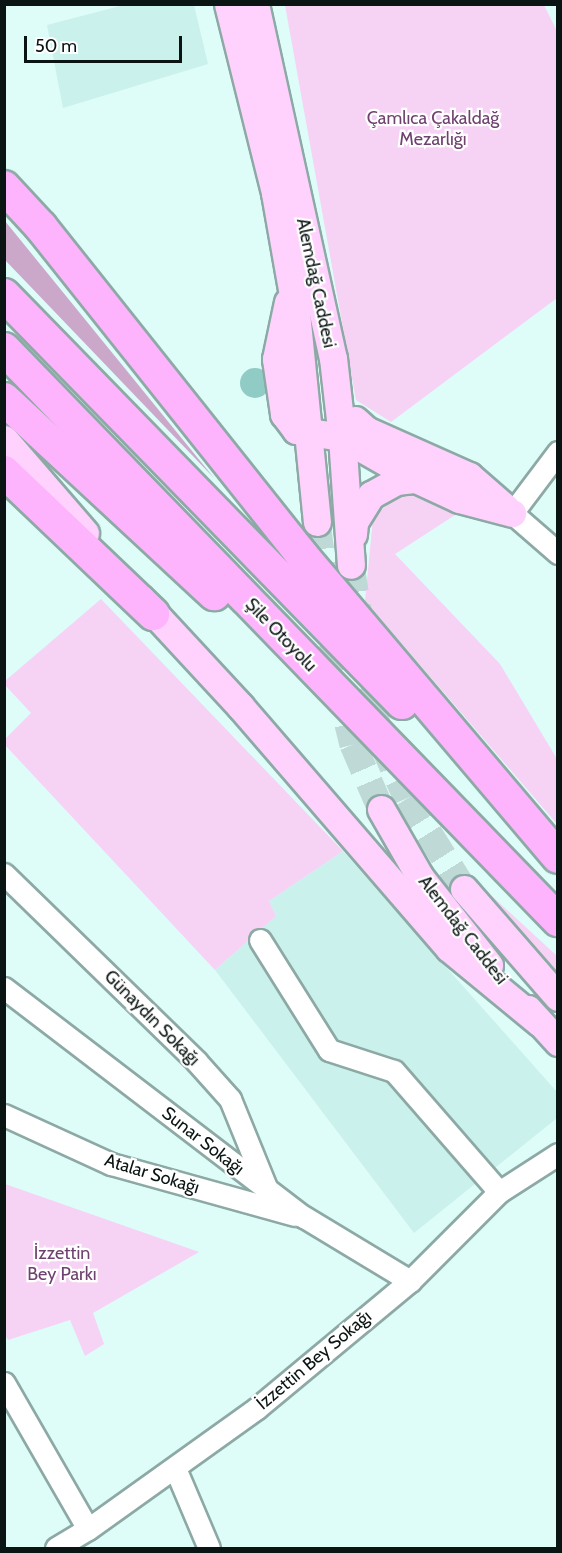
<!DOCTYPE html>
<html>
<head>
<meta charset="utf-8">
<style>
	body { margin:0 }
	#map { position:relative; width:562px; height:1553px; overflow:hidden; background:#defcf8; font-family:Cabin,sans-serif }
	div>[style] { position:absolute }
	.built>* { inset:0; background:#cbf1ed }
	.green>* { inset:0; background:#f6d2f5 }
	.forest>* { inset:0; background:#cba7ca }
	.water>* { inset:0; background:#90ccc5 }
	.round { border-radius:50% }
	.major-tunnel>* { height:27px; margin-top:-13.5px; transform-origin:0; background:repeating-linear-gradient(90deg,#bed9d6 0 27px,transparent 0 41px) }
	.roads { filter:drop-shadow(2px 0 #8da9a5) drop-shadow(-2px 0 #8da9a5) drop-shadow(0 2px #8da9a5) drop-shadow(0 -2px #8da9a5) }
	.minor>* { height:21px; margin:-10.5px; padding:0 10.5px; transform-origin:10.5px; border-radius:10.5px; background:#fff }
	.major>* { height:27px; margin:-13.5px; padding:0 13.5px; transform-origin:13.5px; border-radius:13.5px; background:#fed2fd }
	.highway>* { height:32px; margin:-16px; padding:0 16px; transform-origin:16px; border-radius:16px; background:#fdb4fc }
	span { translate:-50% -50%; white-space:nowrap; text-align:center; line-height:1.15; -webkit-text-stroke:4.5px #fff; paint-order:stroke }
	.park-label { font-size:18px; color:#6f416f }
	.street-label { font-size:18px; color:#0a1413 }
	.frame { position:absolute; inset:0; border:6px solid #0a1413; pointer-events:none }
	.scale { position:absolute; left:24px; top:36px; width:158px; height:27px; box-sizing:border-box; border:3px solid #0a1413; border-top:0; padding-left:8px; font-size:18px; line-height:21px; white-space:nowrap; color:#0a1413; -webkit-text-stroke:4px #fff; paint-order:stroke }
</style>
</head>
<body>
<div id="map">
	<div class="built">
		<i style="clip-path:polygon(124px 5px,194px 5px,208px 64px,63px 108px,47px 25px)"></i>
		<i style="clip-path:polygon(343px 851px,557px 1092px,557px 1118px,414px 1233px,215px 970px,276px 916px,269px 901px)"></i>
	</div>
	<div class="green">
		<i style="clip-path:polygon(285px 5px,544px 5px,557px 31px,557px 298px,391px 422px,356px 400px)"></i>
		<i style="clip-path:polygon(402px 491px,427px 497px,458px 513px,395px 554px,500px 664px,557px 759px,557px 824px,365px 601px,373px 518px)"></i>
		<i style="clip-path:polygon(101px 599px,343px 851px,269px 901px,276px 916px,215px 970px,5px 745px,5px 739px,31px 713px,5px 685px,5px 681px)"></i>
		<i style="clip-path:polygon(481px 886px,557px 956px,557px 977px,554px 974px)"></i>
		<i style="clip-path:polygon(5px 1184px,199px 1252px,93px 1313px,104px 1344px,85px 1356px,70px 1320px,8px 1340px,4px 1333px)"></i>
	</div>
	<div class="forest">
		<i style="clip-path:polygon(5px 221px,214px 478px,5px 260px)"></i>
	</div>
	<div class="water">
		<i class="round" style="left:240px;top:368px;width:30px;height:30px"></i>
	</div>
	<div class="major-tunnel">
		<i style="left:317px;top:522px;width:163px;rotate:82.6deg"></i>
		<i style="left:338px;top:684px;width:62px;rotate:76deg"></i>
		<i style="left:353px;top:744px;width:71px;rotate:66.7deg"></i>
		<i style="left:351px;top:565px;width:149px;rotate:81.1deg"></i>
		<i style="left:374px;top:712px;width:31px;rotate:75deg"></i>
		<i style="left:382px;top:742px;width:61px;rotate:65.9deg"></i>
		<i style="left:407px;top:798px;width:107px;rotate:57.9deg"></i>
	</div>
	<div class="roads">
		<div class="minor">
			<i style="left:558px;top:452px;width:76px;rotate:127deg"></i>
			<i style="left:512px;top:513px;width:61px;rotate:41deg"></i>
			<i style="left:4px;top:874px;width:268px;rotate:44.2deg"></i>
			<i style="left:196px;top:1061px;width:51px;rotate:48.2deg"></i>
			<i style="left:230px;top:1099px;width:95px;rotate:67.8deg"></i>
			<i style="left:260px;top:940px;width:130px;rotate:57.9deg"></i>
			<i style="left:329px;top:1050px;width:68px;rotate:17.9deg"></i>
			<i style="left:394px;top:1071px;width:160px;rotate:49deg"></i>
			<i style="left:4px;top:988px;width:377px;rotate:37.4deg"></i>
			<i style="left:304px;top:1217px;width:124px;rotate:31.1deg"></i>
			<i style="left:4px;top:1115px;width:118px;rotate:24.6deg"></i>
			<i style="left:111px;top:1164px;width:191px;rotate:15.5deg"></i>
			<i style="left:4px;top:1383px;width:168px;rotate:60.1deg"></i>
			<i style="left:175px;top:1468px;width:87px;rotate:67deg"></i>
			<i style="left:56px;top:1548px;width:37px;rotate:-31deg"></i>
			<i style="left:88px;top:1529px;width:208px;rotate:-35.6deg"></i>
			<i style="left:257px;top:1408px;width:199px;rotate:-39.7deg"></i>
			<i style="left:410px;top:1281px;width:126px;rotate:-45deg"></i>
			<i style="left:499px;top:1192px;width:70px;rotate:-32.8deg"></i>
		</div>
		<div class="major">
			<i style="left:228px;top:4px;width:195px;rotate:76deg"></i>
			<i style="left:275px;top:193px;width:121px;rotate:80deg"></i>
			<i style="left:296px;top:312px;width:211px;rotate:84.3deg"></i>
			<i style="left:255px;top:4px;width:362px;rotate:77.6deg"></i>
			<i style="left:333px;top:358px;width:80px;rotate:83.5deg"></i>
			<i style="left:342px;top:437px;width:128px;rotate:86deg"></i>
			<i style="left:288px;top:302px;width:58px;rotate:101.9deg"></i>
			<i style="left:276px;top:359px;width:56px;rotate:81.7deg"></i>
			<i style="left:284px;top:414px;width:20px;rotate:53deg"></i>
			<i style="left:296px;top:430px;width:47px;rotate:8.7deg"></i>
			<i style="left:342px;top:437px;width:85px;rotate:29.6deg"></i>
			<i style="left:416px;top:479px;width:47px;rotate:24.9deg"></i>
			<i style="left:459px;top:499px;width:55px;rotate:14.8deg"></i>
			<i style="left:355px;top:420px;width:15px;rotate:42deg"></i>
			<i style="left:366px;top:430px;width:113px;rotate:24.1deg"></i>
			<i style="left:469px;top:476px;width:49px;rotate:40.9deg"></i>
			<i style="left:4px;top:439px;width:124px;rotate:49.2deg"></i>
			<i style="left:353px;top:534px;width:12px;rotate:-85deg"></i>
			<i style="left:354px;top:522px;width:32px;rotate:-58deg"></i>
			<i style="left:371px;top:495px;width:29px;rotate:-29deg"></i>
			<i style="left:396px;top:481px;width:20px;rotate:-6deg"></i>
			<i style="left:141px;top:599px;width:146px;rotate:47.2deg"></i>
			<i style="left:240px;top:706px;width:320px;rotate:49.2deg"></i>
			<i style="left:449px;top:948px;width:118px;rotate:39.5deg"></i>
			<i style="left:381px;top:809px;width:78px;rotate:60.2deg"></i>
			<i style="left:420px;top:877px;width:112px;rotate:51.9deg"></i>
			<i style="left:464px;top:889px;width:143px;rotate:49deg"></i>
			<i style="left:528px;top:1009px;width:45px;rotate:47.7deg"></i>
		</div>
		<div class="highway">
			<i style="left:4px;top:187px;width:54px;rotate:47.2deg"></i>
			<i style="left:41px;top:227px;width:418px;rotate:51.5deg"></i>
			<i style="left:301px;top:554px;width:397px;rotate:49.7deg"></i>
			<i style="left:4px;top:295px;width:570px;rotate:45.71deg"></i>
			<i style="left:4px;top:349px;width:796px;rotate:45.87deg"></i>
			<i style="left:4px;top:399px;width:287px;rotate:42.9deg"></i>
			<i style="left:4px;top:472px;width:206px;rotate:43.6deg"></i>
		</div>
	</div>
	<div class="park-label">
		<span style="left:433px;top:129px">Çamlıca Çakaldağ<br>Mezarlığı</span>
		<span style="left:62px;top:1264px">İzzettin<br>Bey Parkı</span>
	</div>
	<div class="street-label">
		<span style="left:316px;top:283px;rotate:78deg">Alemdağ Caddesi</span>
		<span style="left:281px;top:635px;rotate:46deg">Şile Otoyolu</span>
		<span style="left:463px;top:930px;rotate:52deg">Alemdağ Caddesi</span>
		<span style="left:152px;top:1018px;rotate:45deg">Günaydın Sokağı</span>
		<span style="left:203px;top:1141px;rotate:38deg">Sunar Sokağı</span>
		<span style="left:152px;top:1174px;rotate:17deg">Atalar Sokağı</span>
		<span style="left:314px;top:1360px;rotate:-40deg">İzzettin Bey Sokağı</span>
	</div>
	<div class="frame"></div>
	<div class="scale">50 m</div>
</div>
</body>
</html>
